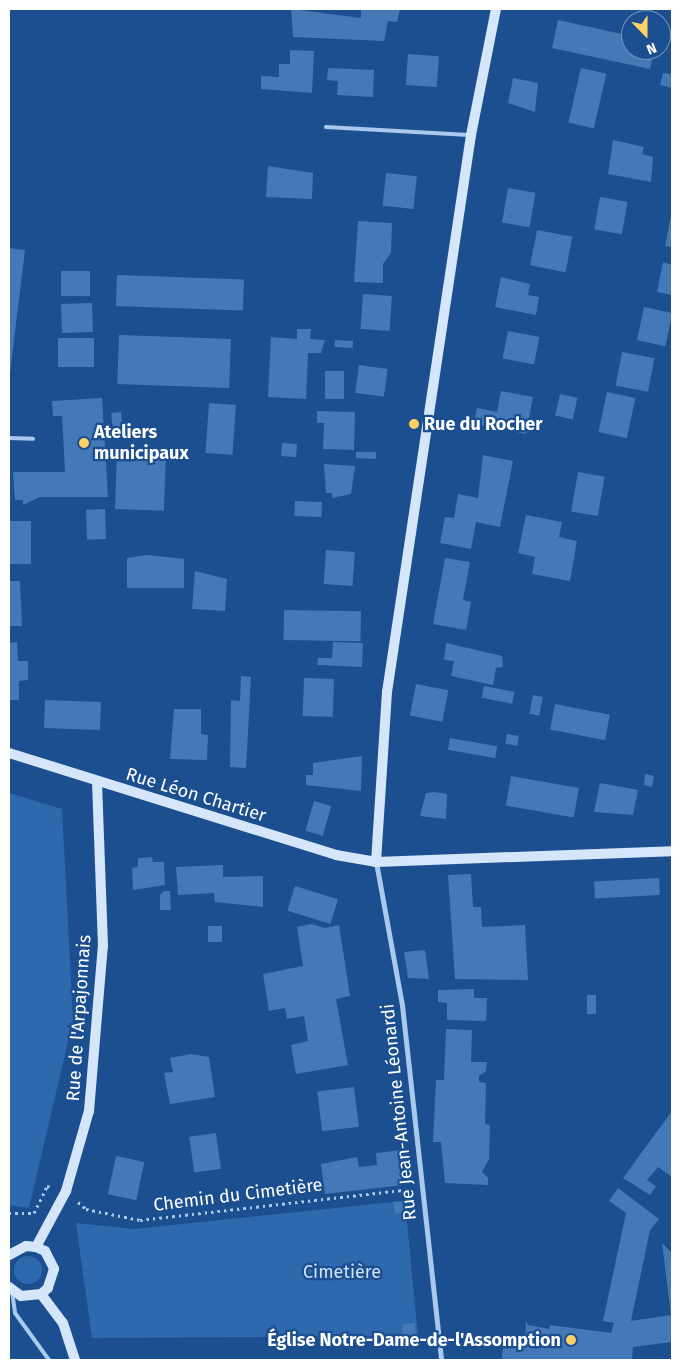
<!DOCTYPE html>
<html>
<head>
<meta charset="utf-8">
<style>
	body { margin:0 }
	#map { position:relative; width:681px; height:1369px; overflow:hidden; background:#1b4f8f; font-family:"Fira Sans",sans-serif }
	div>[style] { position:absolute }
	.green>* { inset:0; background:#2e69ad }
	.round { border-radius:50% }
	.building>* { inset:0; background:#4478b7; transform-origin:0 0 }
	.path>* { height:3px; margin-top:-1.5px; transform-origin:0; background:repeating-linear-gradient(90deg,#a9c9ee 0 2.5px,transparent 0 6.5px) }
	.lane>* { height:4px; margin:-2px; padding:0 2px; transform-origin:2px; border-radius:2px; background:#a9c9ee }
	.street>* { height:5px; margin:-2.5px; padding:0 2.5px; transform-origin:2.5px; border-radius:2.5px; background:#a9c9ee }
	.secondary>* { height:10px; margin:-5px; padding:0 5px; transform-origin:5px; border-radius:5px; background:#d6e6fa }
	.dots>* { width:14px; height:14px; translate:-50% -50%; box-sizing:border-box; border:2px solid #1b4f8f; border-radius:50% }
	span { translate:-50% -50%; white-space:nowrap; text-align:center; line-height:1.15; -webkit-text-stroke:4.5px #1b4f8f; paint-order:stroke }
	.poi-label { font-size:18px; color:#fff; font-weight:700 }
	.left { translate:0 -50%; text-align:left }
	.right { translate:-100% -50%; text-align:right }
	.street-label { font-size:18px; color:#fff }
	.park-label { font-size:18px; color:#cfe3fa }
	.frame { position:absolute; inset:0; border:10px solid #fff; pointer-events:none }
	.north { position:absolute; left:621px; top:10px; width:50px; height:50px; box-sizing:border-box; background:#1b4f8f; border:1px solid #7695bc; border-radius:50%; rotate:158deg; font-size:14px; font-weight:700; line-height:20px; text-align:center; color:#fff }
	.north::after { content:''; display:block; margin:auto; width:18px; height:22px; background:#ffd166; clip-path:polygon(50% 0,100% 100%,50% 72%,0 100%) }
</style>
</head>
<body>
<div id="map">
	<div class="green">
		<i style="clip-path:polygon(9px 793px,62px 809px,73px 1020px,29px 1208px,9px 1205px)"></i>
		<i style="clip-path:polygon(393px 1202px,395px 1214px,406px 1212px,418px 1336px,92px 1338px,76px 1223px,134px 1229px)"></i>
		<i class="round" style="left:14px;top:1256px;width:28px;height:28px"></i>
	</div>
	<div class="building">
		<i style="clip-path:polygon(291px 9px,361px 18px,361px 9px,400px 9px,397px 22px,388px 21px,384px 41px,293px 37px)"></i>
		<i style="clip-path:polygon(558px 20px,631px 36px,631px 50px,654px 50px,650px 69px,552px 48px)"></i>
		<i style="clip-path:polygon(290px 50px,314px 51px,312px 93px,261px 89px,261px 76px,279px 77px,279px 64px,290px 64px)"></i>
		<i style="left:408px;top:54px;width:31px;height:31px;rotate:4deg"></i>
		<i style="clip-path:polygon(328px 68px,374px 70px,373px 97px,337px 95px,338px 81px,327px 80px)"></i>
		<i style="left:581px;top:68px;width:26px;height:56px;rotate:13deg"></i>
		<i style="clip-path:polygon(663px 73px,672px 74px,672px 88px,660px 85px)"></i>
		<i style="clip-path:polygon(513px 78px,538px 83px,535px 112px,508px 103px)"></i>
		<i style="clip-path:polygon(613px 140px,644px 147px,642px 154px,653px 157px,651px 182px,608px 174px)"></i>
		<i style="clip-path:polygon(268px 166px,313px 173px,312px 199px,266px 197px)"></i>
		<i style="left:386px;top:173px;width:31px;height:33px;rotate:6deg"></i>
		<i style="left:508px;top:188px;width:28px;height:35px;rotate:10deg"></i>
		<i style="left:600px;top:197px;width:28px;height:33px;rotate:10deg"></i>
		<i style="clip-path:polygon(671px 216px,672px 216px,672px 247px,665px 246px)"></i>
		<i style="clip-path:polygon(358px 221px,392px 223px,391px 253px,383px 264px,383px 283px,354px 282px)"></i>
		<i style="left:537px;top:230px;width:36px;height:36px;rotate:11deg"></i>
		<i style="clip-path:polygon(9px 248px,25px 250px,10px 373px,9px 373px)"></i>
		<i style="clip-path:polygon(663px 262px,672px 265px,672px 295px,657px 292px)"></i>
		<i style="left:61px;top:271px;width:29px;height:25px"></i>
		<i style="left:117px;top:275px;width:127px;height:31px;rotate:2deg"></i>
		<i style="clip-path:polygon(501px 277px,530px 284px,528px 295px,539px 297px,536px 315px,495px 307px)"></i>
		<i style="left:363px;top:294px;width:29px;height:35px;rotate:4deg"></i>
		<i style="left:92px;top:303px;width:29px;height:31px;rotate:88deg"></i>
		<i style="left:644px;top:307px;width:29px;height:34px;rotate:12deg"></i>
		<i style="clip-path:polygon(297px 329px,311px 329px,310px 339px,325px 340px,321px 353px,308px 353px,306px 399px,268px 397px,271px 337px,297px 339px)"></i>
		<i style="left:508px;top:331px;width:32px;height:28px;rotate:11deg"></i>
		<i style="left:119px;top:335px;width:112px;height:49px;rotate:2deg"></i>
		<i style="left:94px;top:338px;width:29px;height:36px;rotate:90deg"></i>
		<i style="left:335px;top:340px;width:18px;height:7px;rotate:3deg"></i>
		<i style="left:622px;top:352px;width:33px;height:34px;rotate:11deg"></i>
		<i style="left:359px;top:365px;width:29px;height:28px;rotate:8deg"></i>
		<i style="left:325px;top:371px;width:19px;height:28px"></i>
		<i style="clip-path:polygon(501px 391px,533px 397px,526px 434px,474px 424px,477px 408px,497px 412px)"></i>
		<i style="left:607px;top:392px;width:29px;height:41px;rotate:12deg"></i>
		<i style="left:560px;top:394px;width:18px;height:22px;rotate:13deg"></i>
		<i style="clip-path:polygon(102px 398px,108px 497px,40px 497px,23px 505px,23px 500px,15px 500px,13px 472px,65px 472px,62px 416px,53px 416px,52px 401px)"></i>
		<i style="left:209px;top:403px;width:27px;height:50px;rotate:4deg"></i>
		<i style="clip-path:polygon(317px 411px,355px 412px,354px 450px,323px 449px,324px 423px,317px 423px)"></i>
		<i style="left:121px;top:412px;width:20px;height:10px;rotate:84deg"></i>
		<i style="left:282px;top:443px;width:15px;height:13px;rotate:4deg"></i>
		<i style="left:117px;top:451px;width:49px;height:58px;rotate:2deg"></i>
		<i style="clip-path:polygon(356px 452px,376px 452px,376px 459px,356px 458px)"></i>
		<i style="clip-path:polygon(483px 455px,513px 461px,500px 527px,476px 522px,471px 549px,440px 543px,445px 517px,454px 518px,458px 494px,478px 498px)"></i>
		<i style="clip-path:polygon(324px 464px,355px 466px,351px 494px,332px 498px,332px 493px,326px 493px)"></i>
		<i style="left:578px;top:472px;width:27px;height:40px;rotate:10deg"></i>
		<i style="left:295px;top:501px;width:27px;height:15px;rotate:2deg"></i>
		<i style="left:105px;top:509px;width:30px;height:19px;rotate:88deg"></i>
		<i style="clip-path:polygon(526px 515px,562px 522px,559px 537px,577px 541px,570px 581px,532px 574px,535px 557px,518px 553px)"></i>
		<i style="left:9px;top:521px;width:22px;height:43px"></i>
		<i style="left:326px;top:550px;width:29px;height:34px;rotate:4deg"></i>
		<i style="clip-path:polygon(147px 555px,184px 559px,184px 588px,127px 588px,127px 558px)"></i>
		<i style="clip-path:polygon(445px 558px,470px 562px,463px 600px,471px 602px,466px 630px,433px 624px)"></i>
		<i style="clip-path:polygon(195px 571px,227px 579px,225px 611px,192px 609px)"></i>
		<i style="clip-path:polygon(9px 581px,20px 581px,22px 626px,9px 626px)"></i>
		<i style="left:284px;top:610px;width:77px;height:30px;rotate:1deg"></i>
		<i style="clip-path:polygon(17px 642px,18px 661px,28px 661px,28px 680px,19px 681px,19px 700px,9px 700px,9px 643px)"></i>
		<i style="clip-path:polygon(333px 642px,363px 643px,362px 667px,317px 665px,318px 658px,332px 658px)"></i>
		<i style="clip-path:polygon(446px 643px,502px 656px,503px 667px,496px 668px,493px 685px,451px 676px,454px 661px,444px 660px)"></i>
		<i style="clip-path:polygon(241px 676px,251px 677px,246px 768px,230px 767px,231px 700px,240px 701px)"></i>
		<i style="left:304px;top:678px;width:30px;height:38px;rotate:2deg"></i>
		<i style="left:416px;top:684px;width:33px;height:32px;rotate:11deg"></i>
		<i style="left:484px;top:686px;width:31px;height:12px;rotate:11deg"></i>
		<i style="left:533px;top:695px;width:10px;height:19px;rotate:11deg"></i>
		<i style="left:45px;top:700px;width:56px;height:28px;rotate:2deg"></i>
		<i style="left:555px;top:704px;width:56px;height:26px;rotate:11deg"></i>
		<i style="clip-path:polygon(174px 709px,201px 709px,201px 734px,208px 735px,207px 760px,170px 759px)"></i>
		<i style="left:507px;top:734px;width:12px;height:10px;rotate:9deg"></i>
		<i style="left:450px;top:738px;width:48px;height:12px;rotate:10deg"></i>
		<i style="clip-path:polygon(362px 756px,361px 791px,306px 785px,306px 775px,313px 775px,313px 763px)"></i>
		<i style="clip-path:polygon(645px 774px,654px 776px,652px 787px,644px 785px)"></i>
		<i style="left:511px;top:776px;width:69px;height:30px;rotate:10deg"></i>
		<i style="clip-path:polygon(600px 783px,638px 790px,633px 815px,594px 812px)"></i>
		<i style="clip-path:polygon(434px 792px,447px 794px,446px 819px,420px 816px,426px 793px)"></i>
		<i style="left:314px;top:801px;width:18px;height:31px;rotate:16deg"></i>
		<i style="clip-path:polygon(152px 857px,153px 862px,164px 862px,165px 885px,133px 890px,132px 868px,138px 867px,138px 858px)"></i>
		<i style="clip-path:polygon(223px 865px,223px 877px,263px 876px,263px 907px,215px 902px,214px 893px,178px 895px,176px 867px)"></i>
		<i style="clip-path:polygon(471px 874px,473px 907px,481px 907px,482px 927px,525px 925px,528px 980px,455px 979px,448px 875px)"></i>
		<i style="left:659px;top:878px;width:17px;height:65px;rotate:87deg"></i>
		<i style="left:295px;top:886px;width:45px;height:26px;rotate:17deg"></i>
		<i style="clip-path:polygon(164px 891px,170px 891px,171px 910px,160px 910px,160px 895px)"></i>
		<i style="clip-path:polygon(311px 924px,325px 928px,339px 925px,350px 996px,336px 999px,348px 1065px,296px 1074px,291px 1045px,308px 1041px,304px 1016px,287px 1019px,285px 1008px,269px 1011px,263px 974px,303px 966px,297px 927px)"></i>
		<i style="left:208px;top:926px;width:14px;height:16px"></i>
		<i style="clip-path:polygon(425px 950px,429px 979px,408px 978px,404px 952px)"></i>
		<i style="clip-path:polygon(474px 989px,474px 998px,487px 998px,486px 1021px,447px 1020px,447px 1003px,438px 1002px,438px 990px)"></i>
		<i style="left:587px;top:995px;width:9px;height:19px"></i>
		<i style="clip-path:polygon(446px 1029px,472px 1030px,471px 1062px,487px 1062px,486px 1071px,479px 1076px,479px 1082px,486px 1083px,485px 1124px,490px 1125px,489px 1159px,482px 1172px,488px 1178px,488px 1185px,445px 1183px,441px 1142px,433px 1142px,436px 1080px,444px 1080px)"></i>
		<i style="clip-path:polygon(191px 1054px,209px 1057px,215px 1097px,170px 1104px,164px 1073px,173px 1072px,170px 1058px)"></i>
		<i style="left:354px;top:1087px;width:40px;height:37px;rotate:83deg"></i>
		<i style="clip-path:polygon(672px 1111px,672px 1177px,658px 1167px,647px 1180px,656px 1186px,650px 1195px,623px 1178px)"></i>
		<i style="left:216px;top:1133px;width:36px;height:27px;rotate:82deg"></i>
		<i style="clip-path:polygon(402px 1150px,404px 1185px,325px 1194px,321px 1164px,357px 1157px,359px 1167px,377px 1165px,376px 1153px)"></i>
		<i style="left:116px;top:1156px;width:29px;height:39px;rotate:12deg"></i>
		<i style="clip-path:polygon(618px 1188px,659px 1219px,650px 1230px,631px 1321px,671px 1315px,662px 1243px,672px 1253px,672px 1342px,633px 1347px,632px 1360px,502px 1360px,503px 1343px,525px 1341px,526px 1321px,528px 1325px,549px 1329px,550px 1325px,611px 1333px,614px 1323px,603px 1321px,626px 1213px,609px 1201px)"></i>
		<i style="clip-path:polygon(405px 1201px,406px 1212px,395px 1214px,393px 1202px)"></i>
		<i style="left:415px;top:1323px;width:13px;height:13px;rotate:86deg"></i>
	</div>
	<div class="path">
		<i style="left:78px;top:1202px;width:11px;rotate:41deg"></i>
		<i style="left:86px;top:1209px;width:55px;rotate:11.5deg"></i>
		<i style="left:140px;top:1220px;width:273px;rotate:-6.5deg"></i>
		<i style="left:9px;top:1213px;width:25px"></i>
		<i style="left:34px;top:1213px;width:30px;rotate:-64deg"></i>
		<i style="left:47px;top:1186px;width:4px;rotate:14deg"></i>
	</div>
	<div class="lane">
		<i style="left:326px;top:127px;width:143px;rotate:3.2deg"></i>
		<i style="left:9px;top:438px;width:24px;rotate:2deg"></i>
		<i style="left:12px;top:1291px;width:22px;rotate:82deg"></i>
		<i style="left:15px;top:1313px;width:58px;rotate:54.1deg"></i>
	</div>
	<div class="street">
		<i style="left:376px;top:862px;width:145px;rotate:79.7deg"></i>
		<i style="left:402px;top:1005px;width:357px;rotate:83.7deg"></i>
	</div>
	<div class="secondary">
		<i style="left:9px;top:753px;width:343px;rotate:17.3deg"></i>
		<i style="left:336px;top:855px;width:41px;rotate:9.9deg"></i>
		<i style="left:376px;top:862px;width:296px;rotate:-2.1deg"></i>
		<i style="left:376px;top:862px;width:170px;rotate:-86.3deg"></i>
		<i style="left:387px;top:692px;width:563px;rotate:-81.42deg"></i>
		<i style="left:471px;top:135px;width:128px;rotate:-78.8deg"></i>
		<i style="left:36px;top:1247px;width:64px;rotate:-61.8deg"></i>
		<i style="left:66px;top:1191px;width:83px;rotate:-74deg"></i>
		<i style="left:89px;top:1111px;width:166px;rotate:-85.2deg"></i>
		<i style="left:103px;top:946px;width:165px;rotate:-92.1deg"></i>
		<i style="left:9px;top:1255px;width:19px;rotate:-28deg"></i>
		<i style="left:26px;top:1246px;width:10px;rotate:6deg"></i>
		<i style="left:36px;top:1247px;width:10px;rotate:24deg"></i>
		<i style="left:45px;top:1251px;width:20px;rotate:63deg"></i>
		<i style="left:54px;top:1269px;width:20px;rotate:108deg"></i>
		<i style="left:48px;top:1288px;width:9px;rotate:139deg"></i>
		<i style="left:41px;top:1294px;width:20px;rotate:174deg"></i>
		<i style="left:21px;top:1296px;width:15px;rotate:-143deg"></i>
		<i style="left:41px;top:1294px;width:36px;rotate:53deg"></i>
		<i style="left:63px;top:1323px;width:39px;rotate:72deg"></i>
	</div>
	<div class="dots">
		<i style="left:414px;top:424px;background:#ffd166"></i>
		<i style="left:84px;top:443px;background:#ffd166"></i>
		<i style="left:571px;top:1340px;background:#ffd166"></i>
	</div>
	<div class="poi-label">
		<span class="left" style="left:424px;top:424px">Rue du Rocher</span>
		<span class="left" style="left:94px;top:443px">Ateliers<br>municipaux</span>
		<span class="right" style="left:561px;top:1340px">Église Notre-Dame-de-l'Assomption</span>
	</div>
	<div class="street-label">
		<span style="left:196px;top:795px;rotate:17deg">Rue Léon Chartier</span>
		<span style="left:79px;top:1018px;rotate:-86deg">Rue de l'Arpajonnais</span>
		<span style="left:399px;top:1112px;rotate:-96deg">Rue Jean-Antoine Léonardi</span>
		<span style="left:238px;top:1195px;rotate:-7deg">Chemin du Cimetière</span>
	</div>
	<div class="park-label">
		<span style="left:342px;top:1272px">Cimetière</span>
	</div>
	<div class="frame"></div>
	<div class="north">N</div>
</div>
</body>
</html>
